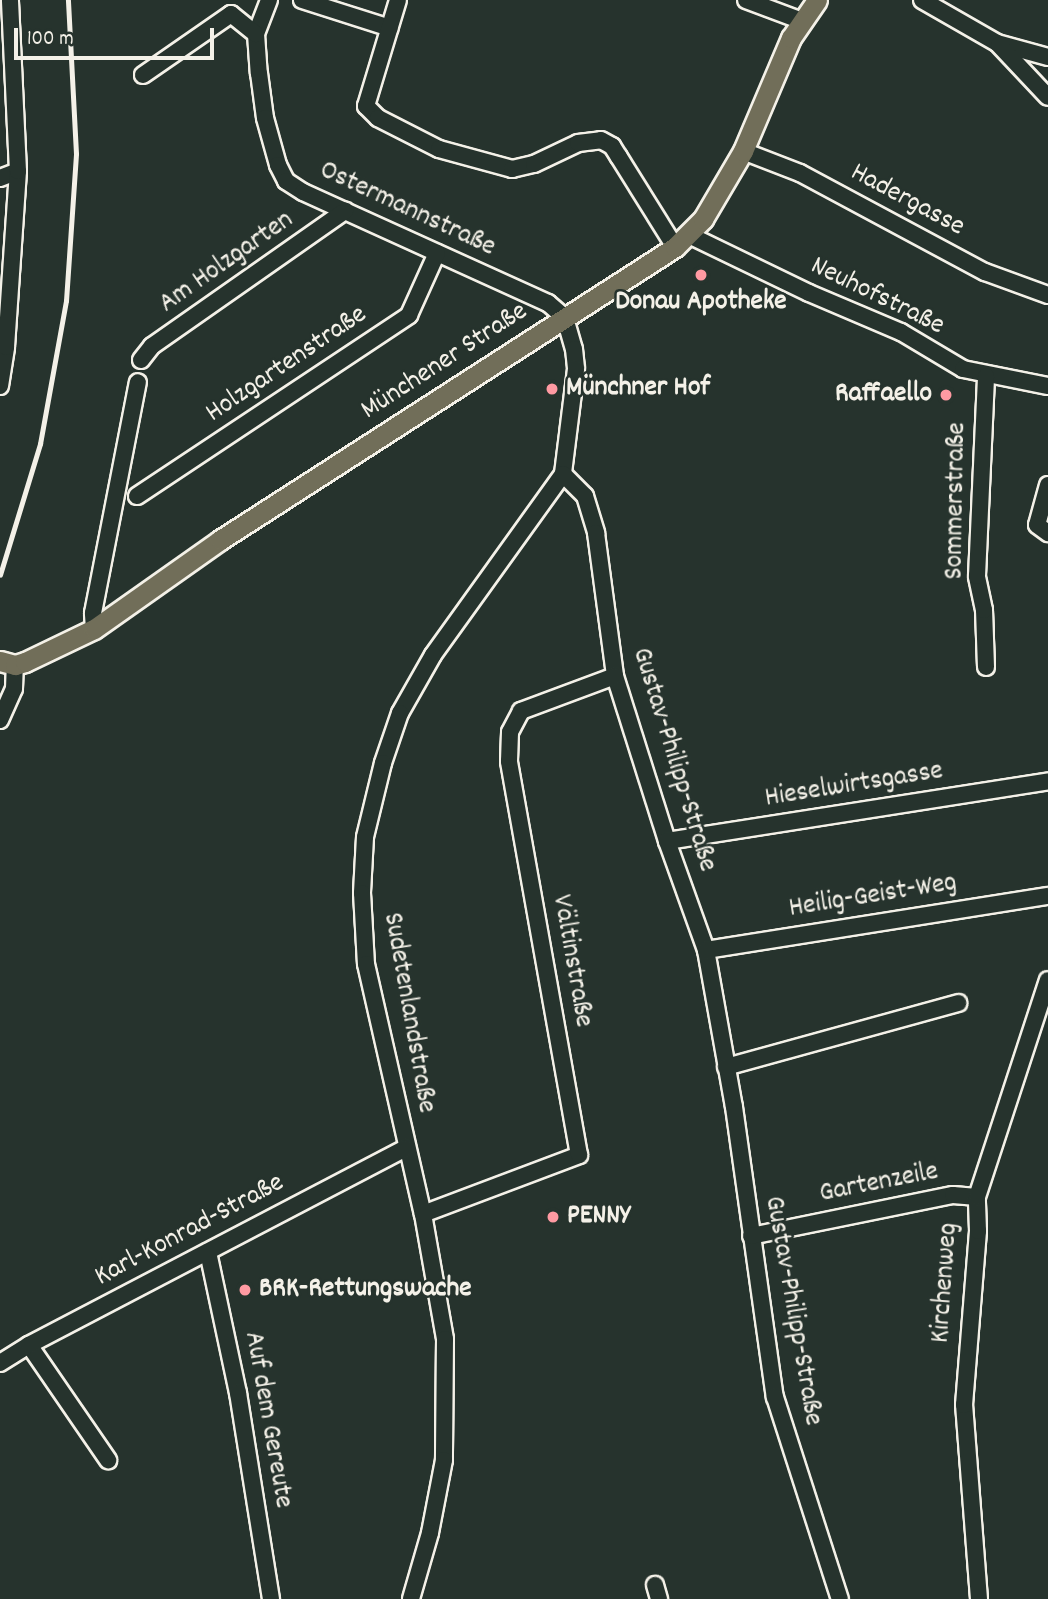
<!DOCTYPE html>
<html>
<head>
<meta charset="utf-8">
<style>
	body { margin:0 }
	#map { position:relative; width:1048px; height:1599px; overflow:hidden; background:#26332d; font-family:Dekko,sans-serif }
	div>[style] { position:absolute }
	.roads { filter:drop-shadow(2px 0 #f4f1e8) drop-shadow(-2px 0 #f4f1e8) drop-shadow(0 2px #f4f1e8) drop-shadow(0 -2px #f4f1e8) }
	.minor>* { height:16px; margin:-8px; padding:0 8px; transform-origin:8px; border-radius:8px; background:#26332d }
	.major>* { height:19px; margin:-9.5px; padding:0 9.5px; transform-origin:9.5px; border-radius:9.5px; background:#716e59 }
	.rail>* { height:4.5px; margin:-2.25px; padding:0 2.25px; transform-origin:2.25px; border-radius:2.25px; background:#f4f1e8 }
	.dots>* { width:19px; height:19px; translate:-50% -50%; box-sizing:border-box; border:4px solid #26332d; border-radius:50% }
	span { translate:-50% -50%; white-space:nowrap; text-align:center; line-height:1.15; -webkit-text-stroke:5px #26332d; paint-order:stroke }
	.street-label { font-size:28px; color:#f4f1e8 }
	.poi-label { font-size:28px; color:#f4f1e8; font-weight:700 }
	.left { translate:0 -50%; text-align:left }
	.right { translate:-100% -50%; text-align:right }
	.scale { position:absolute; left:14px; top:28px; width:200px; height:32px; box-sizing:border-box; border:4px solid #f4f1e8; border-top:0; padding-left:9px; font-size:21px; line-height:24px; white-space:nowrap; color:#f4f1e8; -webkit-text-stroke:5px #26332d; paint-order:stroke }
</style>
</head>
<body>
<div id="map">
	<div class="roads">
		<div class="minor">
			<i style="left:269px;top:0;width:36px;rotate:111deg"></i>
			<i style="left:256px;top:34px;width:39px;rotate:86deg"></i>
			<i style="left:259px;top:73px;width:45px;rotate:82.4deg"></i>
			<i style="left:265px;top:118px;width:49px;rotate:74.5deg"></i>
			<i style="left:278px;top:165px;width:18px;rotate:63deg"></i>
			<i style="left:286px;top:181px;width:20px;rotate:33deg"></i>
			<i style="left:303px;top:192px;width:269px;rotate:24.4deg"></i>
			<i style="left:548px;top:303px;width:23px;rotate:41deg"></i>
			<i style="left:565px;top:318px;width:32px;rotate:74deg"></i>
			<i style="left:574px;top:349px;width:20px;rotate:84deg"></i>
			<i style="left:576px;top:369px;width:106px;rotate:97.1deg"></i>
			<i style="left:563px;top:474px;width:223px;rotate:125.7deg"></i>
			<i style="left:433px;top:655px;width:67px;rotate:119.6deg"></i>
			<i style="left:400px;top:713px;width:53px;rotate:108.8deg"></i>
			<i style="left:383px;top:763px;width:76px;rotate:103.7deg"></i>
			<i style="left:365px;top:837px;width:56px;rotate:93.1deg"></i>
			<i style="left:362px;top:893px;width:71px;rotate:86.8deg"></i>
			<i style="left:366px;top:964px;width:256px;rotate:77.2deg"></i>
			<i style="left:423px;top:1214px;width:127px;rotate:80deg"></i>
			<i style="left:445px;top:1339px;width:121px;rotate:90.5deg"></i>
			<i style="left:444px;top:1460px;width:74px;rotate:100.9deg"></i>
			<i style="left:430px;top:1533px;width:69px;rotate:106.1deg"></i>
			<i style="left:302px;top:0;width:92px;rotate:17.7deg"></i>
			<i style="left:398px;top:0;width:111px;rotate:106.8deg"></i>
			<i style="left:366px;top:106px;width:17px;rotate:45deg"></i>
			<i style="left:378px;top:118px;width:68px;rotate:26.9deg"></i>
			<i style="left:439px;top:149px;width:76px;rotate:15.3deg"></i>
			<i style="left:512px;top:169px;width:23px;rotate:-13deg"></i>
			<i style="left:534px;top:164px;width:49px;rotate:-25.5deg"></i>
			<i style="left:578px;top:143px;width:23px;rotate:-7deg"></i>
			<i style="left:601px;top:140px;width:13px;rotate:29deg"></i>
			<i style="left:612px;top:146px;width:13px;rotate:58deg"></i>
			<i style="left:619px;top:157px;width:106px;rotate:58.1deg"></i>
			<i style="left:746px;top:0;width:60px;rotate:20.6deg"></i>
			<i style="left:922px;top:0;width:86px;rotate:29.8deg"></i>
			<i style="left:997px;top:43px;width:53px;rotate:15.4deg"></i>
			<i style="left:999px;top:45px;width:71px;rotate:46.7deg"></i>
			<i style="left:143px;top:75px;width:107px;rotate:-34.7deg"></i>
			<i style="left:231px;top:14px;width:32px;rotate:39deg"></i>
			<i style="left:743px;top:151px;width:61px;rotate:21.1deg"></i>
			<i style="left:800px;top:173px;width:210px;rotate:28.2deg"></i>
			<i style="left:985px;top:272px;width:67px;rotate:20.1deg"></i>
			<i style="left:0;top:178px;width:19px;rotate:-21deg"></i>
			<i style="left:689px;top:235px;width:133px;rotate:25.8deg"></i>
			<i style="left:809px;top:293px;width:100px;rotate:23deg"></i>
			<i style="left:901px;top:332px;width:72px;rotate:30.8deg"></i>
			<i style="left:963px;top:369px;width:87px;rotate:11.3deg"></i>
			<i style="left:141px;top:360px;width:18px;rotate:-52deg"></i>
			<i style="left:152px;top:346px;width:236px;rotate:-35deg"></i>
			<i style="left:0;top:386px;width:39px;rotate:-81deg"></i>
			<i style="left:6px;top:347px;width:176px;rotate:-86.1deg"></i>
			<i style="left:18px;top:171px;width:171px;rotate:-92.7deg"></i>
			<i style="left:563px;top:474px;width:31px;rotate:45deg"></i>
			<i style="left:585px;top:496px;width:39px;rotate:73deg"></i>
			<i style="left:596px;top:533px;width:144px;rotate:82.4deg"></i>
			<i style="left:615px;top:676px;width:173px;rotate:72.5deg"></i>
			<i style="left:667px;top:841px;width:116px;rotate:70.3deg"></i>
			<i style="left:706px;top:950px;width:159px;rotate:79.9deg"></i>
			<i style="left:734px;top:1107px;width:293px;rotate:82deg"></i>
			<i style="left:775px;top:1397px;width:212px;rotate:72.2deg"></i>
			<i style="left:1048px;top:485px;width:41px;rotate:105.4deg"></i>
			<i style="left:1037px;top:525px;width:14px;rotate:36deg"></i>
			<i style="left:137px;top:496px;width:327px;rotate:-33.6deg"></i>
			<i style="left:409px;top:315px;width:68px;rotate:-65.7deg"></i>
			<i style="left:94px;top:629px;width:16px;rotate:-94deg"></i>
			<i style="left:93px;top:613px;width:235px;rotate:-79deg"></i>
			<i style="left:986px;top:667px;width:57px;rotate:-92deg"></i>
			<i style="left:984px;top:610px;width:35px;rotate:-102deg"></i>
			<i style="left:977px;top:576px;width:200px;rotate:-87.4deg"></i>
			<i style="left:0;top:720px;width:34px;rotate:-66deg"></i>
			<i style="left:14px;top:689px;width:24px;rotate:-88deg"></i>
			<i style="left:667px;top:841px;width:386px;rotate:-8.9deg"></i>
			<i style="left:706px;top:950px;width:346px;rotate:-9deg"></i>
			<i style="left:726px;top:1067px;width:241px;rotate:-15.4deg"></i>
			<i style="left:423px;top:1214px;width:167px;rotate:-20.7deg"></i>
			<i style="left:579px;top:1155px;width:400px;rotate:-100.1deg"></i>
			<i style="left:509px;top:761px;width:29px;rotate:-88deg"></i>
			<i style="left:510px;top:732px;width:24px;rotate:-62deg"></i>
			<i style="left:521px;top:711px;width:100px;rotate:-20.4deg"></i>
			<i style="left:751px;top:1236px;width:206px;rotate:-11.5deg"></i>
			<i style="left:953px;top:1195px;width:24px;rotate:5deg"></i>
			<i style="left:208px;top:1252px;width:144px;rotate:78deg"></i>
			<i style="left:238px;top:1393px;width:209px;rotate:80.9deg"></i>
			<i style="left:29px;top:1345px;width:140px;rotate:55.5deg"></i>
			<i style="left:0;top:1363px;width:34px;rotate:-32deg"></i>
			<i style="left:29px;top:1345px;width:425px;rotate:-27.6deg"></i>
			<i style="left:655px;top:1585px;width:15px;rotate:74deg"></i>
			<i style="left:979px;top:1599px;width:195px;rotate:-94.4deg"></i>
			<i style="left:964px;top:1405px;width:175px;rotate:-85.4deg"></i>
			<i style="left:978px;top:1231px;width:34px;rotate:-92deg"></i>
			<i style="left:977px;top:1197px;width:228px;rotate:-71.9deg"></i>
		</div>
		<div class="major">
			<i style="left:0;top:661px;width:16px;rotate:15deg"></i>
			<i style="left:15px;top:665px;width:10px;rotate:-17deg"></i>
			<i style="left:25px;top:662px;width:76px;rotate:-25.6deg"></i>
			<i style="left:94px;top:629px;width:154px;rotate:-35.2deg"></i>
			<i style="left:220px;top:540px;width:541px;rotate:-32.78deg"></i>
			<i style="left:675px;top:247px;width:40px;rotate:-45deg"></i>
			<i style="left:703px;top:219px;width:79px;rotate:-59.5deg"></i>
			<i style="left:743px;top:151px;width:123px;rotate:-67deg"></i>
			<i style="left:791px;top:38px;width:46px;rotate:-55.6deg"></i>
		</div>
	</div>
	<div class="rail">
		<i style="left:0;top:575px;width:137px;rotate:-73deg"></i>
		<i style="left:40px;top:444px;width:145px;rotate:-79.7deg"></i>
		<i style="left:66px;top:301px;width:147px;rotate:-86.1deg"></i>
		<i style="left:76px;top:154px;width:154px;rotate:-93deg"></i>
	</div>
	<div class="dots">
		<i style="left:701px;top:275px;background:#ff9aa2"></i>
		<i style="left:552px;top:389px;background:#ff9aa2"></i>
		<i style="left:946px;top:395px;background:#ff9aa2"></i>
		<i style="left:553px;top:1217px;background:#ff9aa2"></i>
		<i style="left:245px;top:1290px;background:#ff9aa2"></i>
	</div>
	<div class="street-label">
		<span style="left:907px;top:201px;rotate:28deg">Hadergasse</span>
		<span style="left:407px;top:210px;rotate:25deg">Ostermannstraße</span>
		<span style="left:227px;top:263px;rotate:-35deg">Am Holzgarten</span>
		<span style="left:877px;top:297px;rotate:26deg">Neuhofstraße</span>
		<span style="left:445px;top:362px;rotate:-33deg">Münchener Straße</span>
		<span style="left:287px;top:365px;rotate:-34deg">Holzgartenstraße</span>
		<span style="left:957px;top:501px;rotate:-89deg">Sommerstraße</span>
		<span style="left:673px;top:760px;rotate:73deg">Gustav-Philipp-Straße</span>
		<span style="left:854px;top:786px;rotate:-9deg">Hieselwirtsgasse</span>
		<span style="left:873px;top:897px;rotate:-9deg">Heilig-Geist-Weg</span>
		<span style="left:571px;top:961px;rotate:80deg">Vältinstraße</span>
		<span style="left:408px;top:1013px;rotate:80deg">Sudetenlandstraße</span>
		<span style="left:879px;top:1184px;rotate:-11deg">Gartenzeile</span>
		<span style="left:190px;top:1231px;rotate:-28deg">Karl-Konrad-Straße</span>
		<span style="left:946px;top:1283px;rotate:-86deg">Kirchenweg</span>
		<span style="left:792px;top:1311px;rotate:80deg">Gustav-Philipp-Straße</span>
		<span style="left:267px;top:1420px;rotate:80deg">Auf dem Gereute</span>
	</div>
	<div class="poi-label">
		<span style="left:701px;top:303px">Donau Apotheke</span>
		<span class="left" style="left:566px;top:389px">Münchner Hof</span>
		<span class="right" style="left:932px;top:395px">Raffaello</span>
		<span class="left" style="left:567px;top:1217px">PENNY</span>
		<span class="left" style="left:259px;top:1290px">BRK-Rettungswache</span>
	</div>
	<div class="scale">100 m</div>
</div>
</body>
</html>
